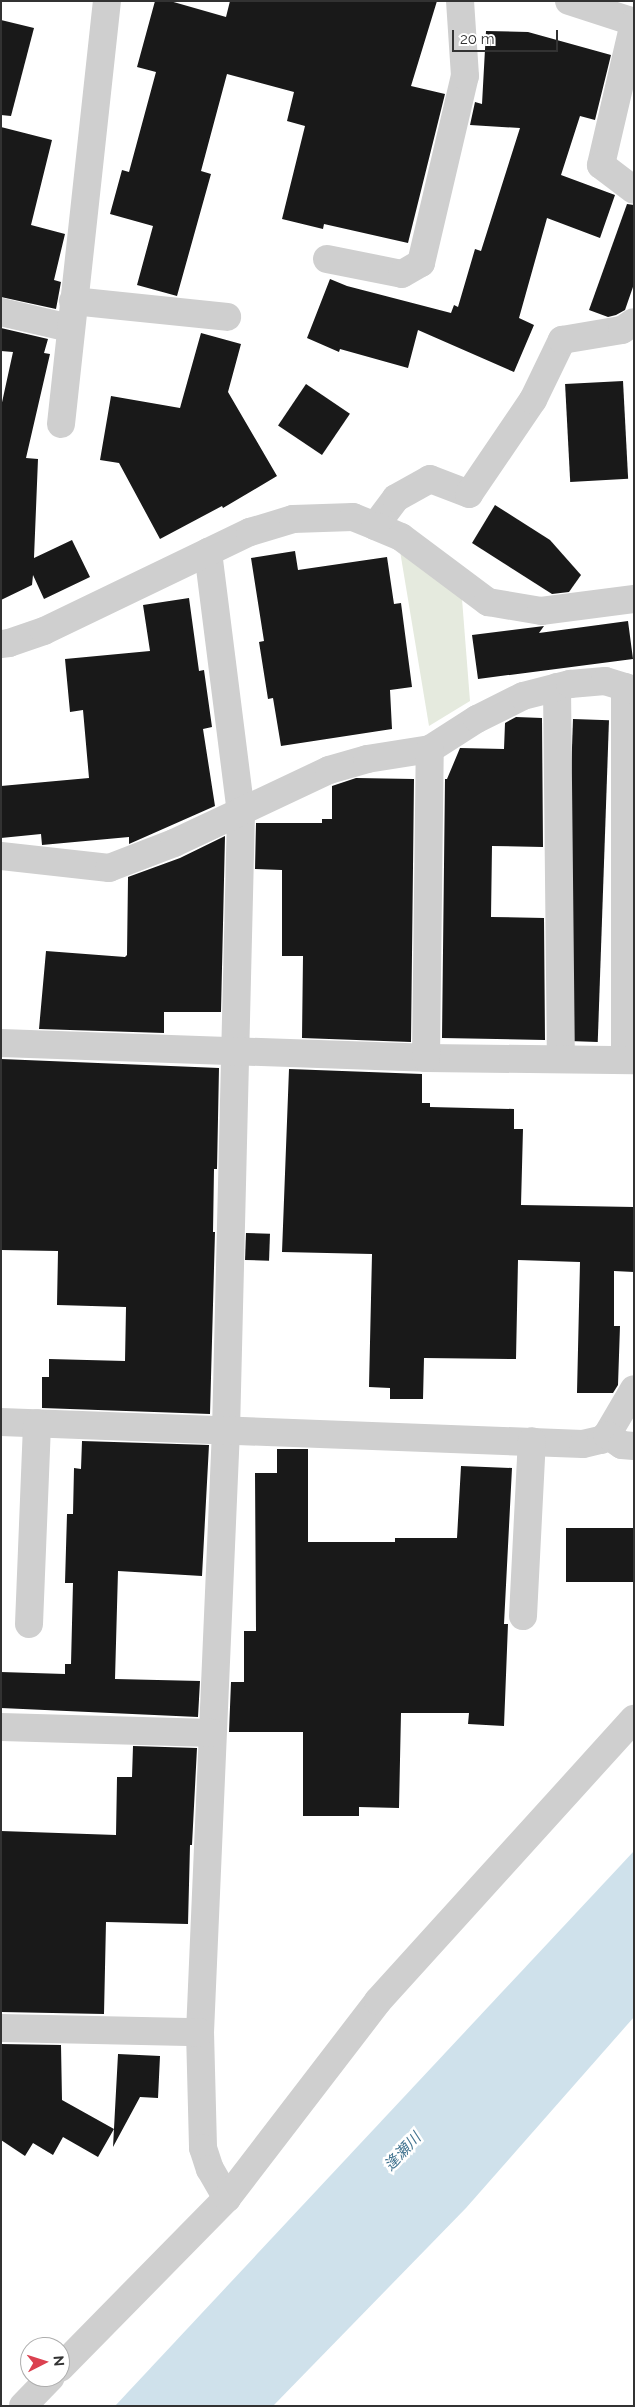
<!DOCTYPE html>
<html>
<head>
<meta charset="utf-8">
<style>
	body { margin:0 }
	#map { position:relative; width:635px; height:2407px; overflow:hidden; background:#fff; font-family:Raleway,"Noto Sans JP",sans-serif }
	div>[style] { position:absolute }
	.green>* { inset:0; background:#e5eade }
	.water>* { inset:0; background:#cfe1eb }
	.building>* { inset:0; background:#191919; transform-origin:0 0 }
	.minor>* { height:28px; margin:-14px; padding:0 14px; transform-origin:14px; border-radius:14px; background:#cfcfcf }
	span { translate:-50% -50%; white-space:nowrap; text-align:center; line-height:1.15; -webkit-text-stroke:5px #fff; paint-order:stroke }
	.water-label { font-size:15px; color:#437490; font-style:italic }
	.frame { position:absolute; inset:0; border:2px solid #323232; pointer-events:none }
	.north { position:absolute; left:20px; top:2337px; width:50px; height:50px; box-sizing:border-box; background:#fff; border:1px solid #adadad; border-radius:50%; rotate:85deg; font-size:14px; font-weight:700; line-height:20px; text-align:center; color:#323232 }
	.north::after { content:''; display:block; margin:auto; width:18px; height:22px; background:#db4150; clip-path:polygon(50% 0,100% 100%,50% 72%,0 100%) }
	.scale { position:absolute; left:452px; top:30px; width:106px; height:22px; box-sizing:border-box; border:2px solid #323232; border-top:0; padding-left:6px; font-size:15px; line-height:18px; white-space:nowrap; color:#323232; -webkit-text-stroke:4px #fff; paint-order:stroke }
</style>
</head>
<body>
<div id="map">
	<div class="green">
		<i style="clip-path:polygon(400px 551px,462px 599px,470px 701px,429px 726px)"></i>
	</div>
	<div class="water">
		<i style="clip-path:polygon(634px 1851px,634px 2017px,466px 2208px,273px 2406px,115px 2406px)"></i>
	</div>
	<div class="building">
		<i style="clip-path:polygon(155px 1px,170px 1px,226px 17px,230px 1px,437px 1px,411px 86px,445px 94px,408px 243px,324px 224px,323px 229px,282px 219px,305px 126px,287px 121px,294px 92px,227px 74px,201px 171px,211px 174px,177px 296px,137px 285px,153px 226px,110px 214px,122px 170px,129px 172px,156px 72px,137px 67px)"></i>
		<i style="clip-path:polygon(1px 20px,34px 28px,11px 116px,1px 115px)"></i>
		<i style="clip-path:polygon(486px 31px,528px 32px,611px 55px,595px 120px,580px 116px,561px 175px,615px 195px,600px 238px,547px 218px,519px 318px,534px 325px,514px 372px,418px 330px,408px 368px,340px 349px,339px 352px,307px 338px,330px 279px,347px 286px,451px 313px,454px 305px,458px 307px,475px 249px,481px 251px,520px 128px,470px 125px,475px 102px,482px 104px)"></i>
		<i style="clip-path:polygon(1px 127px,52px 140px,31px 225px,65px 234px,54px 280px,61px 282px,56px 309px,1px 297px)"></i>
		<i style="clip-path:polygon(627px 204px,634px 205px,634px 284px,625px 310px,616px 315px,608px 317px,589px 310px)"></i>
		<i style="clip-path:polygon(1px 328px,48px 339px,44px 353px,50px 354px,26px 458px,38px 459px,34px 558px,72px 540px,90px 577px,44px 599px,33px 575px,32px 585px,1px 600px,1px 407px,13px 352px,1px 351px)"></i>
		<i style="clip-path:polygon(201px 333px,241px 344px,228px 392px,277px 476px,223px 508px,222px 506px,160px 539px,119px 463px,100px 460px,111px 396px,180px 408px)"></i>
		<i style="left:623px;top:381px;width:98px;height:58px;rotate:87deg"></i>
		<i style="left:306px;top:384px;width:53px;height:50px;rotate:34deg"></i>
		<i style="clip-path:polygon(495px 505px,550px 540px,581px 575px,569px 592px,552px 594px,472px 543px)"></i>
		<i style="clip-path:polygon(295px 551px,298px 570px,387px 557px,394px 604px,401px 603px,412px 687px,390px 690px,392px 729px,281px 746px,273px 698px,268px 699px,259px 642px,264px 641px,251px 558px)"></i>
		<i style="clip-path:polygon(189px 598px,199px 671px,204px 670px,212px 727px,203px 729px,215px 806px,129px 844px,129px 837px,42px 845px,41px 834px,1px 838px,1px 786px,89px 778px,83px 710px,70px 712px,65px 659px,150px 651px,143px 605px)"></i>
		<i style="clip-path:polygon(628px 621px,633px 659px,478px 679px,472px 635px,544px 626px,539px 633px)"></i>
		<i style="clip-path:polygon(516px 717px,542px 718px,543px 847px,492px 846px,491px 917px,544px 918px,545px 1040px,442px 1038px,445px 779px,447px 779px,460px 748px,504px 749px,505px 723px)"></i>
		<i style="left:573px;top:719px;width:36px;height:322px;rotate:2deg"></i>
		<i style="clip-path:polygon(356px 778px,414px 779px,411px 1042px,302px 1038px,303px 956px,282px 956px,282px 870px,255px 869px,256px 823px,322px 823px,322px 819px,332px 819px,332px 786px)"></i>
		<i style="clip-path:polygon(225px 836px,221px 1012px,164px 1012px,164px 1033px,39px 1029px,46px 951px,125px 957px,127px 955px,128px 877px,180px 858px)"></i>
		<i style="clip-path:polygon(1px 1059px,219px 1068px,217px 1169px,214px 1169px,213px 1232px,215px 1232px,210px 1414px,42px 1408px,42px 1377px,49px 1377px,49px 1359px,125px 1361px,126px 1307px,57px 1305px,58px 1251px,1px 1250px)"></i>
		<i style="clip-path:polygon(289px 1069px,422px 1074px,422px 1103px,430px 1103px,430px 1107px,514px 1109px,514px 1129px,523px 1129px,521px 1205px,634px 1207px,634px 1272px,614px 1271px,614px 1326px,620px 1326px,618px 1385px,613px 1393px,577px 1393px,580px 1262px,518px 1260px,516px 1359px,424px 1358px,423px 1399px,390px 1399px,390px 1388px,369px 1387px,372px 1254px,282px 1252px)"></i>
		<i style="left:246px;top:1233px;width:24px;height:27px;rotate:2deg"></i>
		<i style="clip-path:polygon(82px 1441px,209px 1445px,202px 1576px,118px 1571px,115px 1679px,200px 1681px,198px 1717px,1px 1708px,1px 1672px,65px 1674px,65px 1664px,71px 1664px,73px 1583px,65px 1583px,67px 1514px,73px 1514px,74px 1468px,81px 1469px)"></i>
		<i style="clip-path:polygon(277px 1449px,308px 1449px,308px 1542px,395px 1542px,395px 1538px,457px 1538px,461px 1466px,512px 1468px,504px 1624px,508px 1624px,504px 1726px,468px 1724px,469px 1713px,401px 1713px,399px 1808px,359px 1807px,359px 1816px,303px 1816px,303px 1732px,229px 1732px,231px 1682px,244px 1682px,244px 1631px,256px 1631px,255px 1473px,277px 1473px)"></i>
		<i style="left:566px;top:1528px;width:68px;height:54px"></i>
		<i style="clip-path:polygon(133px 1746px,197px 1748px,192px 1845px,190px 1845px,188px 1924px,106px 1922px,104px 2014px,1px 2012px,1px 1831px,116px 1835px,117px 1777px,132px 1777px)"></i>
		<i style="clip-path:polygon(1px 2044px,61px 2045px,62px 2100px,114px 2129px,98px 2157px,63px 2137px,53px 2155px,33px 2143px,25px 2156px,1px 2140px)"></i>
		<i style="clip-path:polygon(118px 2054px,160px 2056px,158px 2098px,140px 2097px,113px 2147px)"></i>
	</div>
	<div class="minor">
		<i style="left:569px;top:1px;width:68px;rotate:17.9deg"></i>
		<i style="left:634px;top:23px;width:146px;rotate:103.1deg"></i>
		<i style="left:601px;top:165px;width:41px;rotate:37.1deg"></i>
		<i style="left:327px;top:259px;width:76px;rotate:11.3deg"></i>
		<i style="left:402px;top:274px;width:22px;rotate:-30deg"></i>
		<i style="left:421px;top:263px;width:192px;rotate:-76.8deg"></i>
		<i style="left:465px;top:76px;width:75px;rotate:-93.8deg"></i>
		<i style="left:73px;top:301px;width:155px;rotate:5.9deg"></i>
		<i style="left:1px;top:312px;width:71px;rotate:13.1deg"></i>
		<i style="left:61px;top:424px;width:425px;rotate:-83.8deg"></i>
		<i style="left:375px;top:526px;width:35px;rotate:-53deg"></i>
		<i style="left:396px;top:498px;width:39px;rotate:-29deg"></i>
		<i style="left:430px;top:479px;width:42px;rotate:21deg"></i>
		<i style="left:469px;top:494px;width:114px;rotate:-55.8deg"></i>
		<i style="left:533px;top:400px;width:67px;rotate:-64.2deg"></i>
		<i style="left:562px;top:340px;width:61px;rotate:-9.5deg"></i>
		<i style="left:622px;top:330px;width:14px;rotate:-34deg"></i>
		<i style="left:208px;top:552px;width:263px;rotate:82.8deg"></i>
		<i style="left:241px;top:813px;width:617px;rotate:91.39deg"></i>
		<i style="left:226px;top:1430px;width:603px;rotate:92.47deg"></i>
		<i style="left:200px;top:2032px;width:116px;rotate:88.5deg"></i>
		<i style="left:203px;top:2148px;width:22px;rotate:72deg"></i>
		<i style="left:210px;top:2169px;width:34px;rotate:60deg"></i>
		<i style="left:1px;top:644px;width:8px;rotate:-7deg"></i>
		<i style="left:9px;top:643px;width:37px;rotate:-19deg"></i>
		<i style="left:44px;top:631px;width:229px;rotate:-25.7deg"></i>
		<i style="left:250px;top:532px;width:45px;rotate:-16.8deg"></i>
		<i style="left:293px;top:519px;width:60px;rotate:-1.9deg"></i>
		<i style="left:353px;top:517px;width:24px;rotate:22deg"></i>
		<i style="left:375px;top:526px;width:28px;rotate:23deg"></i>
		<i style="left:401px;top:537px;width:109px;rotate:36.8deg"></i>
		<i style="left:488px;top:602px;width:54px;rotate:9.6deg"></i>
		<i style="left:541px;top:611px;width:94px;rotate:-7.4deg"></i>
		<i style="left:557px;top:687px;width:371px;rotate:89.4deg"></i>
		<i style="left:625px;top:687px;width:373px;rotate:90deg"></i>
		<i style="left:1px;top:856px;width:109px;rotate:6.3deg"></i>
		<i style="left:109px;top:868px;width:70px;rotate:-21deg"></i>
		<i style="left:174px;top:843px;width:171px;rotate:-25.2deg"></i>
		<i style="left:329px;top:770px;width:40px;rotate:-16deg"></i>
		<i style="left:367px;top:759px;width:64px;rotate:-9deg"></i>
		<i style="left:430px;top:749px;width:56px;rotate:-32.6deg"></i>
		<i style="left:477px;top:719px;width:51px;rotate:-26.6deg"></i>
		<i style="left:523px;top:696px;width:49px;rotate:-14.3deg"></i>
		<i style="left:570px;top:684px;width:35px;rotate:-5deg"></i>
		<i style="left:605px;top:681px;width:30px;rotate:17deg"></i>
		<i style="left:1px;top:1043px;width:425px;rotate:2deg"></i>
		<i style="left:426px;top:1058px;width:208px;rotate:0.6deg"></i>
		<i style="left:426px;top:1058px;width:309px;rotate:-89.3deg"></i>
		<i style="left:1px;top:1422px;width:582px;rotate:2.16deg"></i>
		<i style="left:583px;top:1444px;width:18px;rotate:-13deg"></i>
		<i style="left:601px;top:1440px;width:8px;rotate:-40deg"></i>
		<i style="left:607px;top:1435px;width:53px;rotate:-59.6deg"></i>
		<i style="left:607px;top:1435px;width:18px;rotate:34deg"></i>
		<i style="left:622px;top:1445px;width:12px;rotate:5deg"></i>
		<i style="left:523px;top:1616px;width:175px;rotate:-87.1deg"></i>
		<i style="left:29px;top:1624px;width:201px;rotate:-87.7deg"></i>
		<i style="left:1px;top:1727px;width:211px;rotate:1.6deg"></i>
		<i style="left:1px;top:2028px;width:199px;rotate:1.2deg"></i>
		<i style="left:60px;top:2368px;width:238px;rotate:-45.5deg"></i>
		<i style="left:227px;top:2198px;width:248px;rotate:-52.5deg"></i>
		<i style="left:378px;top:2001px;width:381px;rotate:-47.8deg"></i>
		<i style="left:23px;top:2406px;width:40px;rotate:-46deg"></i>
	</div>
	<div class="water-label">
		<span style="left:403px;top:2152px;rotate:-47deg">逢瀬川</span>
	</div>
	<div class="frame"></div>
	<div class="north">N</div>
	<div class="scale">20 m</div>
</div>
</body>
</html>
